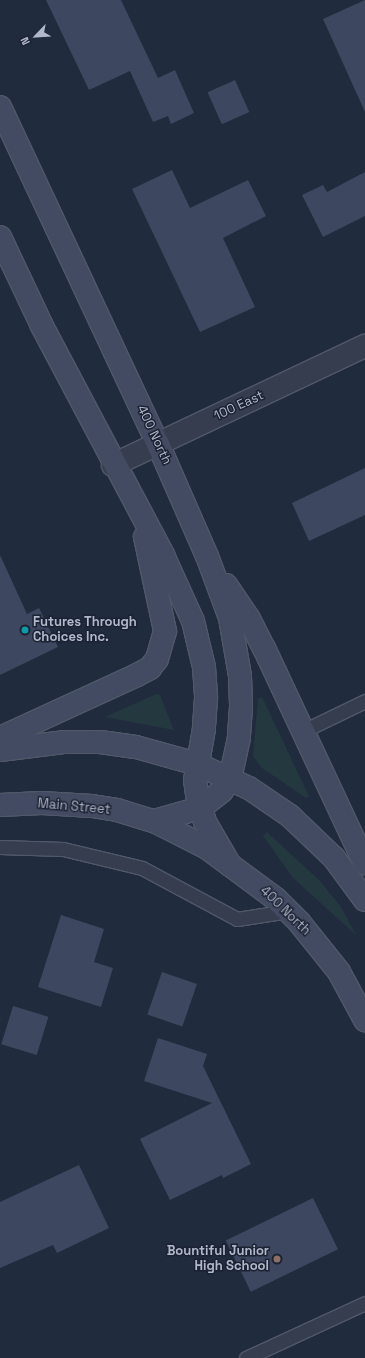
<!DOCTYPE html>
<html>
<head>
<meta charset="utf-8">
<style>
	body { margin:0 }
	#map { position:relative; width:365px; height:1358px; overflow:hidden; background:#212b3e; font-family:"Space Grotesk",sans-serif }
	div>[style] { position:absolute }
	.green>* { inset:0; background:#23393f }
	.building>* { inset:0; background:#3d475f; transform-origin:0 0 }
	.roads { filter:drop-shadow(1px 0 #505869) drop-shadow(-1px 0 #505869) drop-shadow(0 1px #505869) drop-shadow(0 -1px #505869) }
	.lane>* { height:13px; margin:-6.5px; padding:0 6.5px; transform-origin:6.5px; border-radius:6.5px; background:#353d4e }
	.street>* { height:22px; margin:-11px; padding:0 11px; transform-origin:11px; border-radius:11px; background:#353d4e }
	.secondary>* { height:22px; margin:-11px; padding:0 11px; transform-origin:11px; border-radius:11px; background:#434b62 }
	.dots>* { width:11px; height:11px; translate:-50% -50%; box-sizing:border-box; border:2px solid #1b2233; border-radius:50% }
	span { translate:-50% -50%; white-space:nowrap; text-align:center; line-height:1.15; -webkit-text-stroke:3px #1b2233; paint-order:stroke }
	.street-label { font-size:13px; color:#b1b8ca }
	.poi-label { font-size:13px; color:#b1b8ca; font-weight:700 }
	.left { translate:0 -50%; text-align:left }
	.right { translate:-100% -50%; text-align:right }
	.north { position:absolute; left:16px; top:16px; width:40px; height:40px; -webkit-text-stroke:3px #1b2233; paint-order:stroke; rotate:245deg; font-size:11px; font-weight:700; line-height:16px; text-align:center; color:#b1b8ca }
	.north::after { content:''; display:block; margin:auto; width:14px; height:18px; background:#b1b8ca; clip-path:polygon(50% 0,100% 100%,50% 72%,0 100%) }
</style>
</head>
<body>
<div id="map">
	<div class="green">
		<i style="clip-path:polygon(156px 694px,160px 695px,174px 730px,105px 717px)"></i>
		<i style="clip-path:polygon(262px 697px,309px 796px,306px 798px,262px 768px,253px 756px,258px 699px)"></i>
		<i style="clip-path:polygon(267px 832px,320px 881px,341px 907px,356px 935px,293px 878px,263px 836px)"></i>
	</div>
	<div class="building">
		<i style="clip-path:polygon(46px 0,121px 0,158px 78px,175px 70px,194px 113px,171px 124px,168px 116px,153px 122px,130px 71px,89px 90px)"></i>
		<i style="clip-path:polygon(365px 0,365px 112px,323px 19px)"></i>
		<i style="left:235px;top:80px;width:35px;height:30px;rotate:66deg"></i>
		<i style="clip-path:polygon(172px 170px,190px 208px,248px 180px,266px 216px,223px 238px,255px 307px,200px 332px,132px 189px)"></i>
		<i style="clip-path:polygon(365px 172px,365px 216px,323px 237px,302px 195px,323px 185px,327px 192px)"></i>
		<i style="clip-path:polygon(365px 468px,365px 515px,309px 541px,292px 503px)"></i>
		<i style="clip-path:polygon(0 555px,27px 614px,39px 608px,58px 647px,0 675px)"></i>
		<i style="clip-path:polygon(61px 915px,104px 929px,94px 962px,113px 968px,101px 1007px,38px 987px)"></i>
		<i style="left:162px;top:972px;width:37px;height:45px;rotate:19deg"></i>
		<i style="left:13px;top:1006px;width:37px;height:40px;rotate:17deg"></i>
		<i style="clip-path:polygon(158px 1038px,207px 1054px,203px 1066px,251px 1164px,223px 1178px,222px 1175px,170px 1200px,140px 1139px,212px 1103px,144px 1081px)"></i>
		<i style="clip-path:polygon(79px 1165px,109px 1228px,57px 1253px,53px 1245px,0 1268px,0 1202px)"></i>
		<i style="left:313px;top:1198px;width:57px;height:97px;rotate:64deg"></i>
	</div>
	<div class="roads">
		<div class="lane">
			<i style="left:303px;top:731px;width:69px;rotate:-25.8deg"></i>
			<i style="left:0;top:847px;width:63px;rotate:1.8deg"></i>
			<i style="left:63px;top:849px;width:81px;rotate:13.5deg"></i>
			<i style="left:142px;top:868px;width:108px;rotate:28.2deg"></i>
			<i style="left:237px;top:919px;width:52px;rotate:-8.9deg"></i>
			<i style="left:246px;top:1358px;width:131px;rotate:-24.8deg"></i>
		</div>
		<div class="street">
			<i style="left:113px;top:465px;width:279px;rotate:-25.3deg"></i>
		</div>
		<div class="secondary">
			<i style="left:0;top:107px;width:372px;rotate:64.9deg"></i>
			<i style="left:158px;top:444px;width:122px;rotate:66.4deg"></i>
			<i style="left:207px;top:556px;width:66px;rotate:69.6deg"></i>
			<i style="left:230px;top:618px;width:59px;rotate:80.2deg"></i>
			<i style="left:240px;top:676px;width:31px;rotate:88deg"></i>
			<i style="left:241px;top:707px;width:31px;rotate:94deg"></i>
			<i style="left:239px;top:738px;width:42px;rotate:102.4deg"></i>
			<i style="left:230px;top:779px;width:14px;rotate:124deg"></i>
			<i style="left:222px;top:791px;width:28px;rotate:142deg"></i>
			<i style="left:200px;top:808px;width:48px;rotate:164.2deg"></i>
			<i style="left:0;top:237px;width:98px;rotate:64.7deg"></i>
			<i style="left:42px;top:326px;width:259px;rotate:62.1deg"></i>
			<i style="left:163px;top:555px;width:72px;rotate:65.6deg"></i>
			<i style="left:193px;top:621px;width:47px;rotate:76.6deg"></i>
			<i style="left:204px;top:667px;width:31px;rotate:86deg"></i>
			<i style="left:206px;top:698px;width:31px;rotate:94deg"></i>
			<i style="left:204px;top:729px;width:52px;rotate:100deg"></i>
			<i style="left:195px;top:780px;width:14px;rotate:82deg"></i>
			<i style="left:197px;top:794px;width:29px;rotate:74deg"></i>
			<i style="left:205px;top:822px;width:50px;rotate:59.8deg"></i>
			<i style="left:226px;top:585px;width:41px;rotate:55.9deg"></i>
			<i style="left:249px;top:619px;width:33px;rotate:63deg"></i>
			<i style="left:264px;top:648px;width:238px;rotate:64.9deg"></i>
			<i style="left:0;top:738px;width:151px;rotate:-24.7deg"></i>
			<i style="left:137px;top:675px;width:15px;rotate:-28deg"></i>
			<i style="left:150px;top:668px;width:11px;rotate:-52deg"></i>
			<i style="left:157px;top:659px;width:29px;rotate:-74deg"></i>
			<i style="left:165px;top:631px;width:96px;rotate:-102deg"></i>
			<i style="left:0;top:750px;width:64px;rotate:-7.1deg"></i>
			<i style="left:64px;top:742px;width:36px"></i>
			<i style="left:100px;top:742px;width:36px;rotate:8deg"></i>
			<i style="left:136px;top:747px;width:63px;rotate:15.6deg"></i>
			<i style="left:197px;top:764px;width:57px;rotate:24.8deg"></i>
			<i style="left:249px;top:788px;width:50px;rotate:34.3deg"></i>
			<i style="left:290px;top:816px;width:61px;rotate:43.7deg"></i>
			<i style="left:334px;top:858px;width:52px;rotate:53.6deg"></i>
			<i style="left:0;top:805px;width:42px;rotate:-2.7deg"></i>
			<i style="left:42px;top:803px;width:50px;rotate:3.4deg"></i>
			<i style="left:92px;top:806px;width:25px;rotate:9deg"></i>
			<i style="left:117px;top:810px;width:39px;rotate:17deg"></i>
			<i style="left:154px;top:821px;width:59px;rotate:27deg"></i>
			<i style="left:207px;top:848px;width:86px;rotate:36.5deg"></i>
			<i style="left:276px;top:899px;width:33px;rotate:45deg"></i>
			<i style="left:299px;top:922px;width:64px;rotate:51.3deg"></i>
			<i style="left:339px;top:972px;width:55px;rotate:61.6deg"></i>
		</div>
	</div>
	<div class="dots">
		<i style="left:25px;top:630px;background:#0f9aa8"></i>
		<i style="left:277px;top:1259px;background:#8d6e63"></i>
	</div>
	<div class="street-label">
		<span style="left:239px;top:406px;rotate:-25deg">100 East</span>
		<span style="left:154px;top:435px;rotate:65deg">400 North</span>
		<span style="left:74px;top:807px;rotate:5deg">Main Street</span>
		<span style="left:285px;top:911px;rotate:44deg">400 North</span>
	</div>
	<div class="poi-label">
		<span class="left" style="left:33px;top:630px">Futures Through<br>Choices Inc.</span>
		<span class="right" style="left:269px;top:1259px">Bountiful Junior<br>High School</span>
	</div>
	<div class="north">N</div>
</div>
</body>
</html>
